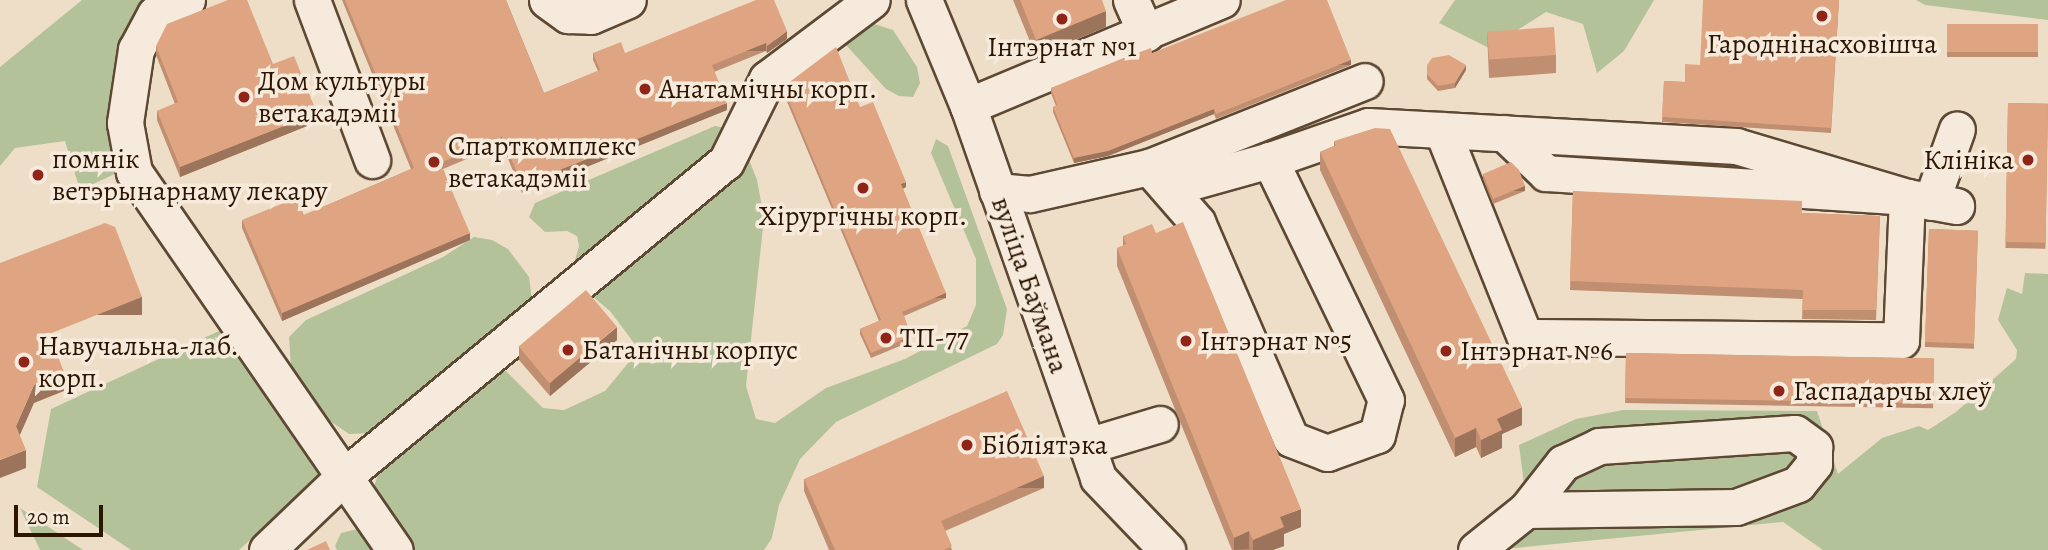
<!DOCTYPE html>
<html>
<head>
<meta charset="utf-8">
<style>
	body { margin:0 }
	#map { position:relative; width:2048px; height:550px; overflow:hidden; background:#efdec7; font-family:Alegreya,serif }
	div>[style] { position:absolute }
	.green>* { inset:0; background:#b4c29a }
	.roads { filter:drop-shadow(2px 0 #5d4833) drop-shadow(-2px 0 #5d4833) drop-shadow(0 2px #5d4833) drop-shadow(0 -2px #5d4833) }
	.minor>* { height:35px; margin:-17.5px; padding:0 17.5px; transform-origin:17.5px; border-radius:17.5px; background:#f5eadb }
	.wall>* { inset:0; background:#c08e70; transform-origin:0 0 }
	.shaded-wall>* { inset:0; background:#9c745b; transform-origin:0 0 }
	.building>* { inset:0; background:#dfa582; transform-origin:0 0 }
	.dots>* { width:19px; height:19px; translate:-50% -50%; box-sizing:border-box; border:4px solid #f5eadb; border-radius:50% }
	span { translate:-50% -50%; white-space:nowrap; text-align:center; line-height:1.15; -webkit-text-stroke:7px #f5eadb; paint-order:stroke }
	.poi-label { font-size:28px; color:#2c1602 }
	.left { translate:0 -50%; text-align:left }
	.right { translate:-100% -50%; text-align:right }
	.street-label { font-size:28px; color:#2c1602 }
	.scale { position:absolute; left:14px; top:505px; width:89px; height:32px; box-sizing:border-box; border:4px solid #2c1602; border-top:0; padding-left:9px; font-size:21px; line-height:24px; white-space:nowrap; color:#2c1602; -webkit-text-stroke:5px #f5eadb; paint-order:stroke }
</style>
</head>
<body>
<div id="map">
	<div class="green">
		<i style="clip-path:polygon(82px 0,152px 0,123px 50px,107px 110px,117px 173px,80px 190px,65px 141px,15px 148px,0 166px,0 67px)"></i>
		<i style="clip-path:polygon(1455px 0,1654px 0,1624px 51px,1597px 73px,1583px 24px,1546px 12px,1489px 48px,1439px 23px)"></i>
		<i style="clip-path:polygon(1916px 0,2048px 0,2048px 20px,1925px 5px)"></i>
		<i style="clip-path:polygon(862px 20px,893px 30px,917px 67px,920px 83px,913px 97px,899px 96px,886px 89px,846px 45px,850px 31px)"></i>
		<i style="clip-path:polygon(715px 126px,732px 129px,741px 139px,757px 180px,764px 218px,746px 386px,756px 419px,775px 423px,826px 388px,905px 359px,967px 326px,976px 305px,976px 259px,931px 153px,936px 139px,948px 146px,1007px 309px,1003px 335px,997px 344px,836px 422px,800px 459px,779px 505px,772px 538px,764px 550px,414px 550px,371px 495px,381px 466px,484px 376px,506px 371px,543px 408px,564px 410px,605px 391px,629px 362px,634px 343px,610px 311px,575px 282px,572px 271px,579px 246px,577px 236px,567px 231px,545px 232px,529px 217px,535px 203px)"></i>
		<i style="clip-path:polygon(474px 237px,492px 240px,508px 249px,529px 277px,532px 300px,371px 433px,349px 434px,306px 405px,292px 384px,289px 337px,306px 320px,443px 257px)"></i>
		<i style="clip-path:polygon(2025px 273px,2048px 274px,2048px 550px,1823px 550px,1783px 522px,1494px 550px,1525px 492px,1519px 445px,1576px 419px,1623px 410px,1817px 411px,1838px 474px,1882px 438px,1919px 426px,1928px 430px,1956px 412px,2016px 359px,2017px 350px,1998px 320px,2007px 288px,2022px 294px)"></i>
		<i style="clip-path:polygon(219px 331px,320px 477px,239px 550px,131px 550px,37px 487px,51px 409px)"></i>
		<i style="clip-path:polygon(20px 508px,83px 550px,40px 550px)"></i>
		<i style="clip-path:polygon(357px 529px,374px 542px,380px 550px,337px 550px,335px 546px,341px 533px)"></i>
	</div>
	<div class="roads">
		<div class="minor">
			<i style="left:187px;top:0;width:35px;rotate:156deg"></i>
			<i style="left:155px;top:14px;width:40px;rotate:118deg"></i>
			<i style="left:136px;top:49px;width:75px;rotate:98.5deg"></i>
			<i style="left:125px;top:123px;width:50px;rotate:79.6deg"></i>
			<i style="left:134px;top:172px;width:459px;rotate:55.4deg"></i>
			<i style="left:312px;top:0;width:171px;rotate:69.4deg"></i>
			<i style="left:547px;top:0;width:26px;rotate:36deg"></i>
			<i style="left:568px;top:15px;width:23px;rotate:2deg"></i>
			<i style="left:591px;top:16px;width:40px;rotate:-23.4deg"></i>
			<i style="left:924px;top:0;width:115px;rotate:67.5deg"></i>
			<i style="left:968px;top:106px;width:394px;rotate:70.7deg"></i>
			<i style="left:1098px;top:478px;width:100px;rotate:46.2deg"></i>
			<i style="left:1131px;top:0;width:37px;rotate:66deg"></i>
			<i style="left:968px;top:106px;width:275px;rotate:-22.7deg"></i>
			<i style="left:1442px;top:130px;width:223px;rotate:68.2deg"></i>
			<i style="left:1525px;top:337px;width:376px;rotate:0.5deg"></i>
			<i style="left:1901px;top:340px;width:143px;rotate:-87.6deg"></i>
			<i style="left:1907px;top:197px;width:362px;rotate:-176.2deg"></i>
			<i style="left:1546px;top:173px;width:58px;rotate:-136.4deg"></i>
			<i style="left:1270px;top:160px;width:104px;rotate:-19.1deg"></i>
			<i style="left:1368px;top:126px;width:369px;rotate:3.1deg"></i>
			<i style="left:1736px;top:146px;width:178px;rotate:16.6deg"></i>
			<i style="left:1907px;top:197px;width:50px;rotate:10.4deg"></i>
			<i style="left:1149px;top:167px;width:73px;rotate:48.9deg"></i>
			<i style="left:1197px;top:222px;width:236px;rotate:66.6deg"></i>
			<i style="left:1291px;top:439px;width:39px;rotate:21deg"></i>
			<i style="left:1327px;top:453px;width:53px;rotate:-19.8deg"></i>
			<i style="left:1377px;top:435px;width:36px;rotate:-76deg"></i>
			<i style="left:1386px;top:400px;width:267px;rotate:-115.8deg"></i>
			<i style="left:1270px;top:160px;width:105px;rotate:164.5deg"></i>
			<i style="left:997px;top:191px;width:33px;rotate:5deg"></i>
			<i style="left:1030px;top:194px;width:122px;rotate:-12.8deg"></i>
			<i style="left:1149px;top:167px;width:232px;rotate:-21.7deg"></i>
			<i style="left:1931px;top:202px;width:77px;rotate:-70.4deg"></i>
			<i style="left:1087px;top:446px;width:76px;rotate:-16.8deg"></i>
			<i style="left:267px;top:550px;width:104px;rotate:-43.8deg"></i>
			<i style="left:342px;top:478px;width:497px;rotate:-39.5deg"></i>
			<i style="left:726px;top:162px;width:93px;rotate:-63.7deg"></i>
			<i style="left:767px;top:79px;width:131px;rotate:-37deg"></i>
			<i style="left:1476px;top:550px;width:64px;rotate:-38.7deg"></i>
			<i style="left:1526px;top:510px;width:60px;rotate:-51.8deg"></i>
			<i style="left:1563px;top:463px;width:40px;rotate:-25deg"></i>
			<i style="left:1599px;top:446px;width:196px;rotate:-3.8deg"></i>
			<i style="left:1795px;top:433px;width:24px;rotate:36deg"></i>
			<i style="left:1814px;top:447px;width:17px;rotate:90deg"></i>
			<i style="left:1814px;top:464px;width:26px;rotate:129deg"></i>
			<i style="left:1798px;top:484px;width:66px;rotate:159.6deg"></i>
			<i style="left:1736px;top:507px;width:210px;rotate:179.2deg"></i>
		</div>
	</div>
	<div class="wall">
		<i style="clip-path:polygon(342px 0,506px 0,544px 93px,598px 71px,593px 60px,593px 53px,625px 53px,787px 39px,767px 53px,766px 51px,714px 72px,727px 110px,522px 193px,502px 144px,443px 169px,470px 240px,282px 321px,242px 228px,242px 220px,304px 215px,411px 169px)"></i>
		<i style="clip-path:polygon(1013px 0,1102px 0,1106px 27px,1036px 56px)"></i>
		<i style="clip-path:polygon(1839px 0,1831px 133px,1662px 122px,1664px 81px,1685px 82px,1700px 65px)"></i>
		<i style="left:1947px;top:24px;width:91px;height:33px"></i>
		<i style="clip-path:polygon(1487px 32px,1556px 55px,1556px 73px,1489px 78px)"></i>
		<i style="clip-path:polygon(156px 46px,273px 64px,317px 122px,180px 177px,157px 120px,157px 111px,175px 104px,156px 55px)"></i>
		<i style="clip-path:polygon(1152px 53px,1351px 65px,1216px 119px,1214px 114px,1108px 156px,1074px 163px,1053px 112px,1053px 107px,1056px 106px,1051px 93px,1051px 88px)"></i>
		<i style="clip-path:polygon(1427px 65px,1466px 70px,1455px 88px,1438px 91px,1427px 79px)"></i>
		<i style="clip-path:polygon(783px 87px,860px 107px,906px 187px,903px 189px,946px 298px,904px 316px,912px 341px,871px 358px,860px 334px,860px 329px,879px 321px,783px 92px)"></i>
		<i style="left:2008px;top:103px;width:40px;height:145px;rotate:1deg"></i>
		<i style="clip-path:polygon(1334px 141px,1522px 425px,1502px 434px,1502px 448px,1481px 458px,1476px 447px,1455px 457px,1320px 170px,1320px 152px,1334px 146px)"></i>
		<i style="clip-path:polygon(1483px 174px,1525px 191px,1493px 204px,1483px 179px)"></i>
		<i style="clip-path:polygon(1573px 191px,1802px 213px,1880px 216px,1876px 320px,1802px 319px,1803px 299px,1570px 290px)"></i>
		<i style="left:1929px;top:229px;width:49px;height:118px;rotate:2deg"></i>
		<i style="clip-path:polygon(1156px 233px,1301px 527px,1284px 534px,1284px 546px,1273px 550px,1232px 550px,1117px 266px,1117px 248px,1123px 246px,1123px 236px)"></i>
		<i style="clip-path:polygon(617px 340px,550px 396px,519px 360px,519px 347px)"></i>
		<i style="left:1626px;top:353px;width:308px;height:50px;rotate:1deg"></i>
		<i style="clip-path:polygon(804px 479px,1044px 488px,945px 531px,952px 550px,829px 550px,804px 491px)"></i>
	</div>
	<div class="shaded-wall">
		<i style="clip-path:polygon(1106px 11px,1106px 27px,1036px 56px,1036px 40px)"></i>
		<i style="clip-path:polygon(787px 31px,787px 39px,767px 53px,767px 46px)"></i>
		<i style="left:766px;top:43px;width:8px;height:58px;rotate:90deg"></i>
		<i style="left:1351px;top:60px;width:5px;height:145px;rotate:90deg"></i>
		<i style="clip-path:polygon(1466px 65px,1466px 70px,1455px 88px,1455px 83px)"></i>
		<i style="clip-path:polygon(727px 103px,727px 110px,522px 193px,522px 185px)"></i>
		<i style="clip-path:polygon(1214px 109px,1214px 114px,1108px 156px,1074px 163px,1074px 158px)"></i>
		<i style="clip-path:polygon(317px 113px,317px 122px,180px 177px,180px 167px)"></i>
		<i style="left:502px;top:137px;width:7px;height:67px;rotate:90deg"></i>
		<i style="clip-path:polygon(906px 182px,906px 187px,901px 189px,901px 184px)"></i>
		<i style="left:1525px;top:186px;width:5px;height:35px;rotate:90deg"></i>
		<i style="clip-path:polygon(470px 233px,470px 240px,282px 321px,282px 313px)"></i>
		<i style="left:946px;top:293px;width:5px;height:48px;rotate:90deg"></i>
		<i style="left:142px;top:297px;width:18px;height:100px;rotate:90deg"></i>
		<i style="clip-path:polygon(617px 327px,617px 340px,550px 396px,550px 383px)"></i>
		<i style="left:912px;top:336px;width:5px;height:44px;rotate:90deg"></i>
		<i style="clip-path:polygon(64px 372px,64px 391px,34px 403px,16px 444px,16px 426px,34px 385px)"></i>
		<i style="clip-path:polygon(1522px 407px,1522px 425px,1502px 434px,1502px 448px,1481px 458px,1481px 440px,1497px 419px)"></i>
		<i style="clip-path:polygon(1476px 428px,1476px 447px,1455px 457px,1455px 438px)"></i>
		<i style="clip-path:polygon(26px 450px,26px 468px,0 478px,0 460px)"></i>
		<i style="left:1044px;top:476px;width:12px;height:112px;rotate:90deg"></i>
		<i style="clip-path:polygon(1301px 509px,1301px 527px,1284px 534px,1284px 546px,1273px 550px,1253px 550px,1253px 540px,1280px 517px)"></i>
		<i style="clip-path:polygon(1249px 531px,1249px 549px,1234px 550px,1234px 538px)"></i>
	</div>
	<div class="building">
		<i style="clip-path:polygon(228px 0,247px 0,273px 64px,294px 56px,317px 113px,180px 167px,157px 111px,178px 102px,156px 46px,167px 24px)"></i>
		<i style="clip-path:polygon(345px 0,506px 0,544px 93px,600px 70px,593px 53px,621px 42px,625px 53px,756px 0,774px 0,787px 31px,767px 46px,766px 43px,712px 65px,727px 103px,522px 185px,502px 137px,440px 163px,470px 233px,282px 313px,242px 220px,296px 198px,304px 215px,414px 168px)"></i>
		<i style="clip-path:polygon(1020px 0,1102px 0,1106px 11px,1036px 40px)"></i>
		<i style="clip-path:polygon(1286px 0,1327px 0,1351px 60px,1216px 114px,1214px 109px,1108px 151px,1074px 158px,1053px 107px,1057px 105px,1051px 88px,1121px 59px,1151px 48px,1152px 53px)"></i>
		<i style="clip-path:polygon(1703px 0,1839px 0,1831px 128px,1662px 117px,1664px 81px,1685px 82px,1685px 64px,1700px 65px)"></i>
		<i style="left:1947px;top:24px;width:91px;height:28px"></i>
		<i style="left:1554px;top:27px;width:28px;height:67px;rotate:86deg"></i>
		<i style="clip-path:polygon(836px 47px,860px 107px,873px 102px,906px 182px,901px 184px,946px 293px,902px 312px,912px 336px,871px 353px,860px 329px,881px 320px,783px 87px)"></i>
		<i style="clip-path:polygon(1449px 55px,1466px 65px,1455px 83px,1438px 86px,1427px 74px,1427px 65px,1432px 58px)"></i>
		<i style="left:2008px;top:103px;width:40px;height:139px;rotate:1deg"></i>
		<i style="clip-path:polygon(1375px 128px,1390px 129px,1522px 407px,1497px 419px,1502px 430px,1481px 440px,1476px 428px,1455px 438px,1320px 152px,1336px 145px,1334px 141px)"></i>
		<i style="clip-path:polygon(1511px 162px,1519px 170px,1525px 186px,1493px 199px,1483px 174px)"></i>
		<i style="clip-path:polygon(1573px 191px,1802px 201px,1802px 213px,1880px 216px,1876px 310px,1802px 310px,1803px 290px,1570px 281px)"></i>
		<i style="clip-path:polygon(1183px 222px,1301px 509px,1280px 517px,1284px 527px,1253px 540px,1249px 531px,1234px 538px,1117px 248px,1126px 244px,1123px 236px,1152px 224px,1156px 233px)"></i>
		<i style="clip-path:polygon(105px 223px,115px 227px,142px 297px,49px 334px,64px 372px,34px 385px,16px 426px,26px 450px,0 460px,0 263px)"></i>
		<i style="left:1929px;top:229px;width:49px;height:113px;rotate:2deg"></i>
		<i style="left:586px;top:290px;width:48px;height:88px;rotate:50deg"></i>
		<i style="left:1626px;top:353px;width:308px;height:45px;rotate:1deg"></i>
		<i style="clip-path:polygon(1007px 391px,1044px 476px,941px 521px,952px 546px,944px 550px,835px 550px,804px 479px)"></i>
		<i style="clip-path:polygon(326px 541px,330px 550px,307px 550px)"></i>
	</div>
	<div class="dots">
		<i style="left:1822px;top:16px;background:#8f2418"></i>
		<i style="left:1062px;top:19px;background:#8f2418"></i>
		<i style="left:645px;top:89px;background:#8f2418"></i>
		<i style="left:244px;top:97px;background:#8f2418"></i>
		<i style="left:2028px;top:160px;background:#8f2418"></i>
		<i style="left:434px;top:162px;background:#8f2418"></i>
		<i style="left:38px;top:175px;background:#8f2418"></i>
		<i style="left:863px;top:188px;background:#8f2418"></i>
		<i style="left:886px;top:338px;background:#8f2418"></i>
		<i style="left:1186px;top:341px;background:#8f2418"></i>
		<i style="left:568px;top:350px;background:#8f2418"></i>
		<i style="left:1446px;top:351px;background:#8f2418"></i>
		<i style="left:24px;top:362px;background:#8f2418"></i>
		<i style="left:1779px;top:391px;background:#8f2418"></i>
		<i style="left:967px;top:445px;background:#8f2418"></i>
	</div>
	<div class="poi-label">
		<span style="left:1822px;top:44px">Гароднінасховішча</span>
		<span style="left:1062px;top:47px">Інтэрнат №1</span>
		<span class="left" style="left:258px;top:97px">Дом культуры<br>ветакадэміі</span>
		<span class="left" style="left:659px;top:89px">Анатамічны корп.</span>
		<span class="left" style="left:448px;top:162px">Спарткомплекс<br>ветакадэміі</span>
		<span class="left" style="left:52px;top:175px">помнік<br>ветэрынарнаму лекару</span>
		<span class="right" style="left:2014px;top:160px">Клініка</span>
		<span style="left:863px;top:216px">Хірургічны корп.</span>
		<span class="left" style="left:900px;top:338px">ТП-77</span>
		<span class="left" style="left:1200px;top:341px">Інтэрнат №5</span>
		<span class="left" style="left:38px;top:362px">Навучальна-лаб.<br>корп.</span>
		<span class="left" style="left:582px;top:350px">Батанічны корпус</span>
		<span class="left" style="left:1460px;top:351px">Інтэрнат №6</span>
		<span class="left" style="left:1793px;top:391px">Гаспадарчы хлеў</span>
		<span class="left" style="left:981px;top:445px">Бібліятэка</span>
	</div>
	<div class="street-label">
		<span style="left:1030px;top:285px;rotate:71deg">вуліца Баўмана</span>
	</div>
	<div class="scale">20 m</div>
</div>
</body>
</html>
